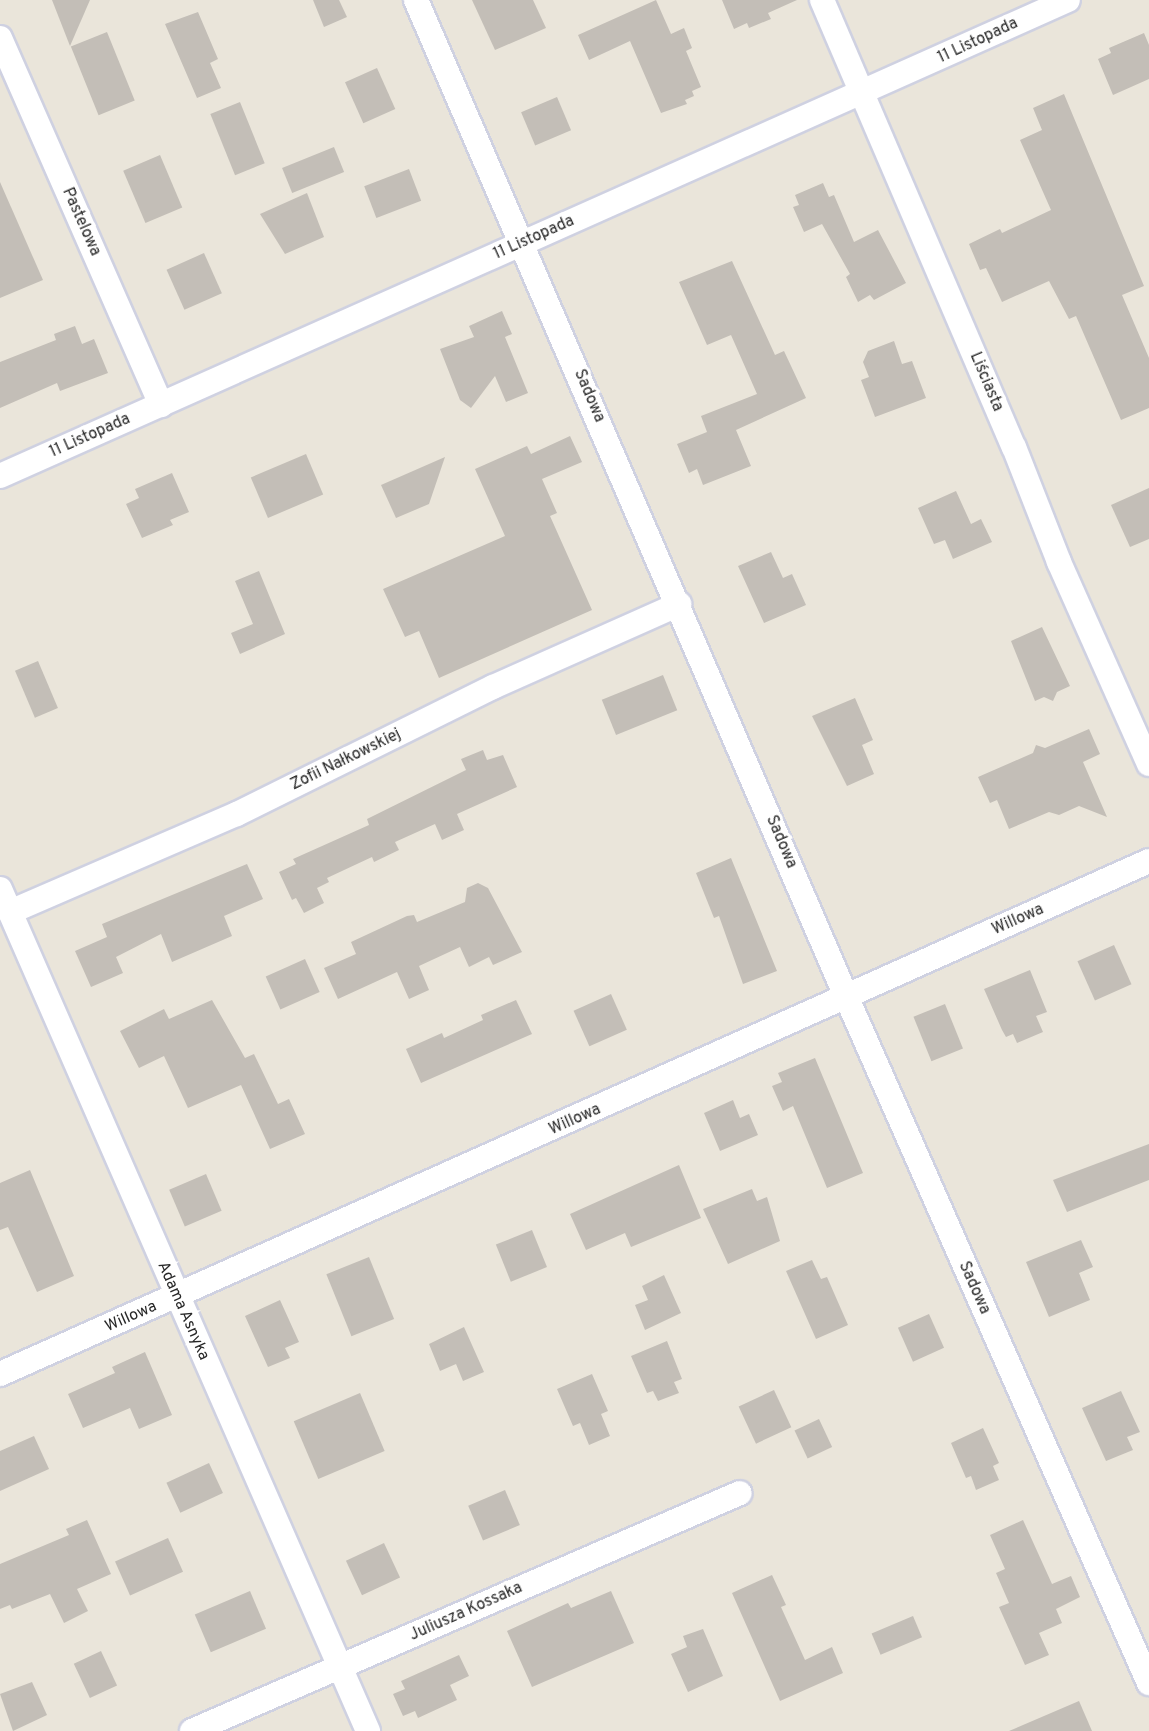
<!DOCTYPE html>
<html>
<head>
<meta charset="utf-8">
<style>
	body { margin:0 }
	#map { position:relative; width:1149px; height:1731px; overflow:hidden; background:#eae5da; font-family:Overpass,sans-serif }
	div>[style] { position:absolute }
	.building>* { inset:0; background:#c3beb7; transform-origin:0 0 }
	.roads { filter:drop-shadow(2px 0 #cfd1e1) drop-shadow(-2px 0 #cfd1e1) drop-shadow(0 2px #cfd1e1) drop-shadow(0 -2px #cfd1e1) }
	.minor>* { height:24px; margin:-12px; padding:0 12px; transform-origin:12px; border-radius:12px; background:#fff }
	span { translate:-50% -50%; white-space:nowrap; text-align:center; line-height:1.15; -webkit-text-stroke:6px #fff; paint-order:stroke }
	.street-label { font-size:16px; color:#282828 }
</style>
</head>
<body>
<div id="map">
	<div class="building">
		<i style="clip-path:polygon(52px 0,90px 0,70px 46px)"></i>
		<i style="clip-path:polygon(313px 0,339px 0,347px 17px,324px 27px)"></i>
		<i style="clip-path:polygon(472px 0,533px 0,546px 28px,495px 50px)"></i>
		<i style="clip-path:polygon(656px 0,671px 34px,684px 28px,692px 48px,686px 51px,701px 87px,692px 91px,694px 96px,685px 100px,687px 104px,661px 113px,630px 41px,589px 60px,578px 35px)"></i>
		<i style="clip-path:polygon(722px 0,797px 0,768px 13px,771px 19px,749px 28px,747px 23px,734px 29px)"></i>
		<i style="clip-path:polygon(198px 12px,218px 59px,210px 63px,221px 88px,197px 98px,165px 24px)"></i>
		<i style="left:107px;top:32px;width:74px;height:39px;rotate:68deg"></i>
		<i style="clip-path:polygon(1144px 33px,1149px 45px,1149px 79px,1113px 95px,1098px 59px,1111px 53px,1109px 48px)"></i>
		<i style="left:377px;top:68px;width:45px;height:35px;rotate:66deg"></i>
		<i style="clip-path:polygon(1064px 94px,1144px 286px,1122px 295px,1149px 358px,1149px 408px,1121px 420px,1076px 316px,1069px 319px,1049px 281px,1002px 302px,986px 268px,980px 270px,969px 244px,1000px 229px,1002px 233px,1051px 210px,1020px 140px,1042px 130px,1033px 108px)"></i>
		<i style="left:557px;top:97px;width:36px;height:39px;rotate:67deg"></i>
		<i style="left:240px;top:102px;width:66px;height:32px;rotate:68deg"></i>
		<i style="left:334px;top:147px;width:27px;height:56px;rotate:68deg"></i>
		<i style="left:160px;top:155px;width:57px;height:40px;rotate:67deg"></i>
		<i style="left:409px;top:169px;width:34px;height:48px;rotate:69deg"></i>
		<i style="clip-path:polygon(0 182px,43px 280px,0 298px)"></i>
		<i style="clip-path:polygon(823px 183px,829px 197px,834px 195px,854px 242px,878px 230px,906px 283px,874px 300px,870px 295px,858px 302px,846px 277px,850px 274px,822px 224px,804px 232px,793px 207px,799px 205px,795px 195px)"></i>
		<i style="clip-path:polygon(307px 193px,324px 237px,285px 254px,260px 214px)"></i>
		<i style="left:204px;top:253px;width:44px;height:41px;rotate:66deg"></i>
		<i style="clip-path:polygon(732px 261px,775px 355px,784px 351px,806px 398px,736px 430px,751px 466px,703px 485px,697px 469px,689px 473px,677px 444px,707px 432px,701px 416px,757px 394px,731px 335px,707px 345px,679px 282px)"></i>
		<i style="clip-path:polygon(502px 311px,512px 334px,505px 337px,528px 393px,506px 402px,495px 376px,471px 408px,460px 400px,440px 349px,474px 337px,469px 326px)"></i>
		<i style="clip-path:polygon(75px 326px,82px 344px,94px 339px,108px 373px,60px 391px,57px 383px,0 408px,0 362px,56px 340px,54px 334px)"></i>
		<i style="clip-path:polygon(894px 341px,902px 364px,912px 361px,926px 398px,875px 417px,861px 380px,869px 377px,863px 362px,868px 351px)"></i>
		<i style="clip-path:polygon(570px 436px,582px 462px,542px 479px,557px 513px,550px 516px,592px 610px,439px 678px,419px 631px,405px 637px,383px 589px,505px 536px,475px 469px,527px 446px,531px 454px)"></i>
		<i style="left:306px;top:454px;width:44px;height:60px;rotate:67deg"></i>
		<i style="clip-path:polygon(445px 457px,429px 504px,396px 518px,381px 485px)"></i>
		<i style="clip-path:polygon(172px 473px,189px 512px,170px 520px,173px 525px,142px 538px,126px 504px,139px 498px,135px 489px)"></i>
		<i style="clip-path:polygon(1149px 488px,1149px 539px,1130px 547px,1111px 505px)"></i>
		<i style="clip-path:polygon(956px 491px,971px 524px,981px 519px,992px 542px,953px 559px,945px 540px,934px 544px,918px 508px)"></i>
		<i style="clip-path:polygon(771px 552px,783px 578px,792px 574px,806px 605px,764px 623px,738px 566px)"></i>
		<i style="clip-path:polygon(259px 571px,285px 634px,240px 654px,231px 633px,253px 624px,235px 581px)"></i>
		<i style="clip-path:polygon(1042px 627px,1070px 686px,1057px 692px,1053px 701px,1044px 697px,1035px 701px,1011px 641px)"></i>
		<i style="left:38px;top:661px;width:51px;height:25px;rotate:67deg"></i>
		<i style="left:663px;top:675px;width:38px;height:66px;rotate:68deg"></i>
		<i style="clip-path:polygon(855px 698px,873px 740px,862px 745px,874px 774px,847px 786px,812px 716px)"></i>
		<i style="clip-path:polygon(1089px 729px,1100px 754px,1083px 762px,1107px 817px,1079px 806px,1059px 815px,1049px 812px,1009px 829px,997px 800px,990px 803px,978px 777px,1033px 753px,1036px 745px,1045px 748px)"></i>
		<i style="clip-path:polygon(483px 750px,487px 760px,503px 755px,517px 787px,457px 814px,464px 830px,442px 840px,435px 824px,395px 842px,399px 850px,374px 862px,372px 857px,327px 878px,329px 882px,317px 888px,324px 903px,304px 913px,296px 898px,292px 900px,279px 872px,296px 864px,293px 859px,369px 825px,367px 819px,466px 770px,461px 759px)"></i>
		<i style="clip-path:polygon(731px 858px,777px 971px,743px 984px,719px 916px,714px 918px,696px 873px)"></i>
		<i style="clip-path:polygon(247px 864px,263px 899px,224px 916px,232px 936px,172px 962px,161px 934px,116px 957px,123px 973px,91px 987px,75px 951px,107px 937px,102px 924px)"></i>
		<i style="clip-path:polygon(478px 883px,488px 888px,522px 952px,493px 965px,489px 957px,469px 967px,460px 947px,419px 966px,429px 990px,409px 999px,397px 972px,338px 999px,324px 968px,356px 954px,351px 942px,407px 916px,414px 915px,417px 922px,465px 902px,467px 888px)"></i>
		<i style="left:1114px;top:945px;width:43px;height:40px;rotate:66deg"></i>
		<i style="left:305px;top:959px;width:36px;height:43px;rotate:66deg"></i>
		<i style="clip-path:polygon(1030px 970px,1047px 1012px,1036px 1016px,1043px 1032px,1017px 1043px,1013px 1034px,1006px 1037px,1002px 1030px,984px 989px)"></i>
		<i style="left:611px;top:994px;width:39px;height:41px;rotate:66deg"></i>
		<i style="clip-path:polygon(212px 1000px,245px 1058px,254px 1054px,278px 1104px,289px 1099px,305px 1134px,270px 1149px,241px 1085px,188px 1108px,164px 1056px,139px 1068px,120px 1031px,164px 1009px,169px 1019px)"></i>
		<i style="clip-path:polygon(516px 1000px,532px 1034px,421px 1083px,406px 1049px,442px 1033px,444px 1038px,483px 1020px,481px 1015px)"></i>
		<i style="left:945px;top:1004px;width:48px;height:34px;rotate:68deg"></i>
		<i style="clip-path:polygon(815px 1058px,863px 1173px,827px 1188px,793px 1106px,783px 1111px,772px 1086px,782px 1082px,778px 1073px)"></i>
		<i style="clip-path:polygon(733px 1100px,740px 1118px,749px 1114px,758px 1135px,720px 1151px,704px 1113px)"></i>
		<i style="clip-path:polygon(1149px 1144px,1149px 1180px,1067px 1212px,1053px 1180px)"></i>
		<i style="clip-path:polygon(679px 1165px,701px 1218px,631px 1247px,625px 1233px,586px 1250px,570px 1214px)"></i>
		<i style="clip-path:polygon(30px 1170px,74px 1276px,37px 1292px,8px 1227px,0 1230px,0 1183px)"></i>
		<i style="left:206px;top:1174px;width:40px;height:40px;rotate:67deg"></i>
		<i style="clip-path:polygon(752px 1189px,757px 1201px,767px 1197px,780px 1241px,728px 1264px,703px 1209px)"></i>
		<i style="left:532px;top:1230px;width:40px;height:39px;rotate:68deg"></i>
		<i style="clip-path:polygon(1081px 1240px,1093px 1267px,1079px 1273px,1090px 1300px,1049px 1317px,1026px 1262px)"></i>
		<i style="left:369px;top:1257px;width:67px;height:46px;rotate:68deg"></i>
		<i style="clip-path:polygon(812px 1260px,821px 1279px,827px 1277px,848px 1325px,816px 1339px,786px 1271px)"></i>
		<i style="clip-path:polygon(664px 1275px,681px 1313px,645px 1330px,635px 1305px,648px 1300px,642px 1286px)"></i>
		<i style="clip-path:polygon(280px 1300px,299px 1342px,285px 1348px,290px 1358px,268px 1367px,245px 1316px)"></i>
		<i style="left:929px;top:1314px;width:37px;height:34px;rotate:66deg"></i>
		<i style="clip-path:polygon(464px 1327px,484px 1372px,463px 1381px,456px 1364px,440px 1371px,429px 1344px)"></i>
		<i style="clip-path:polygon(667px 1341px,682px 1379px,674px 1382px,679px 1393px,658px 1401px,653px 1391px,647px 1393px,631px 1356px)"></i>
		<i style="clip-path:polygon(145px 1352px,172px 1415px,139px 1429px,130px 1408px,83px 1428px,68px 1394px,115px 1373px,112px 1367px)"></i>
		<i style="clip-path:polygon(592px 1374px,608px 1411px,601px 1414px,610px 1436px,589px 1445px,580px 1423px,573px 1426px,557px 1389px)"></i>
		<i style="left:774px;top:1390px;width:41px;height:39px;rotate:65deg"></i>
		<i style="clip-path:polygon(1121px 1391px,1140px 1432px,1127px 1437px,1133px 1450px,1106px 1461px,1082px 1408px)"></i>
		<i style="left:360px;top:1393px;width:63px;height:72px;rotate:67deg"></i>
		<i style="left:819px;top:1419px;width:31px;height:27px;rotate:65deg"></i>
		<i style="clip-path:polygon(983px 1428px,999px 1463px,993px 1466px,999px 1480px,976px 1490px,971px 1476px,966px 1478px,951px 1443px)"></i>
		<i style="clip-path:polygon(34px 1436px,49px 1469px,0 1491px,0 1451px)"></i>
		<i style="left:209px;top:1463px;width:33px;height:47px;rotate:65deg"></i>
		<i style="left:505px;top:1490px;width:38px;height:40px;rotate:67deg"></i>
		<i style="clip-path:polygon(87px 1520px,111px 1574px,77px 1589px,88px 1611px,64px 1623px,50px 1594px,12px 1609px,10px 1605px,0 1609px,0 1564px,69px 1535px,66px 1529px)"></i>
		<i style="clip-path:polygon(1023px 1520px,1052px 1584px,1071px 1576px,1080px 1597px,1056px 1609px,1062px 1623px,1039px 1633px,1049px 1655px,1025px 1665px,999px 1607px,1009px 1603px,996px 1573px,1005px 1569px,990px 1535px)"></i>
		<i style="left:168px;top:1538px;width:37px;height:58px;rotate:66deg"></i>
		<i style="left:384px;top:1543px;width:38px;height:42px;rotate:65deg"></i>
		<i style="clip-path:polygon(772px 1575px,786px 1605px,781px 1607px,805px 1660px,832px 1647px,843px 1673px,780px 1701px,732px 1593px)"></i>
		<i style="left:250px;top:1591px;width:41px;height:60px;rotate:67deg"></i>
		<i style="clip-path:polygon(611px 1591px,634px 1643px,532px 1687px,507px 1631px,568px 1603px,571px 1608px)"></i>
		<i style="left:913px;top:1616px;width:23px;height:45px;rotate:67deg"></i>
		<i style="clip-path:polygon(703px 1629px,723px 1676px,688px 1692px,671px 1654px,687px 1647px,683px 1636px)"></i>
		<i style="left:101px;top:1651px;width:38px;height:30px;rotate:65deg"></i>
		<i style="clip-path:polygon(459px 1655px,469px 1676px,450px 1685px,457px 1700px,418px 1718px,415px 1711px,403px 1716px,393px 1694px,405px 1689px,401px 1681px)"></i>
		<i style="clip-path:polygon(32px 1682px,47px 1715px,13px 1731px,0 1694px)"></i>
		<i style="clip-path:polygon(1079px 1701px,1092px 1731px,1009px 1731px)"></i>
	</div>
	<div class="roads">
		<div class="minor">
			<i style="left:416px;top:0;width:1085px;rotate:66.65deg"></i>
			<i style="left:846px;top:996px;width:751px;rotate:66.2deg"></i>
			<i style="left:822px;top:0;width:486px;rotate:66.8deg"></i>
			<i style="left:1014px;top:447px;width:123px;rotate:68.6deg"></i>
			<i style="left:1059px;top:562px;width:221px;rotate:66deg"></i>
			<i style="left:0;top:38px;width:401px;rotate:66.3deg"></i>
			<i style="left:0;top:476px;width:1169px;rotate:-24.02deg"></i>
			<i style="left:0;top:889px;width:919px;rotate:66.39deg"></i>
			<i style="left:10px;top:912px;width:247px;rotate:-23.4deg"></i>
			<i style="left:237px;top:814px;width:286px;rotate:-26.4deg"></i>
			<i style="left:493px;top:687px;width:204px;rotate:-24deg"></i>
			<i style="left:0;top:1374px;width:1258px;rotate:-24.06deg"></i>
			<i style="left:192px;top:1731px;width:597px;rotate:-23.48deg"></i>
		</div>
	</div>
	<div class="street-label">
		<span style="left:978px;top:41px;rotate:-25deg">11 Listopada</span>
		<span style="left:81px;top:222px;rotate:66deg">Pastelowa</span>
		<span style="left:534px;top:238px;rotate:-24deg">11 Listopada</span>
		<span style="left:986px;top:382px;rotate:67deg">Liściasta</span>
		<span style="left:589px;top:396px;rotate:67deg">Sadowa</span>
		<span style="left:90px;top:436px;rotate:-24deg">11 Listopada</span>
		<span style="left:346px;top:760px;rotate:-26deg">Zofii Nałkowskiej</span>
		<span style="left:781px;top:842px;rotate:67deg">Sadowa</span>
		<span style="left:1018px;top:920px;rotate:-24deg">Willowa</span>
		<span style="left:575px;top:1120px;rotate:-24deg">Willowa</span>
		<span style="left:974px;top:1288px;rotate:66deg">Sadowa</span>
		<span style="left:183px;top:1311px;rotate:66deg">Adama Asnyka</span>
		<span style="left:131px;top:1317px;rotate:-24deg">Willowa</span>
		<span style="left:466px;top:1612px;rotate:-24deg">Juliusza Kossaka</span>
	</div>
</div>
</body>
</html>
